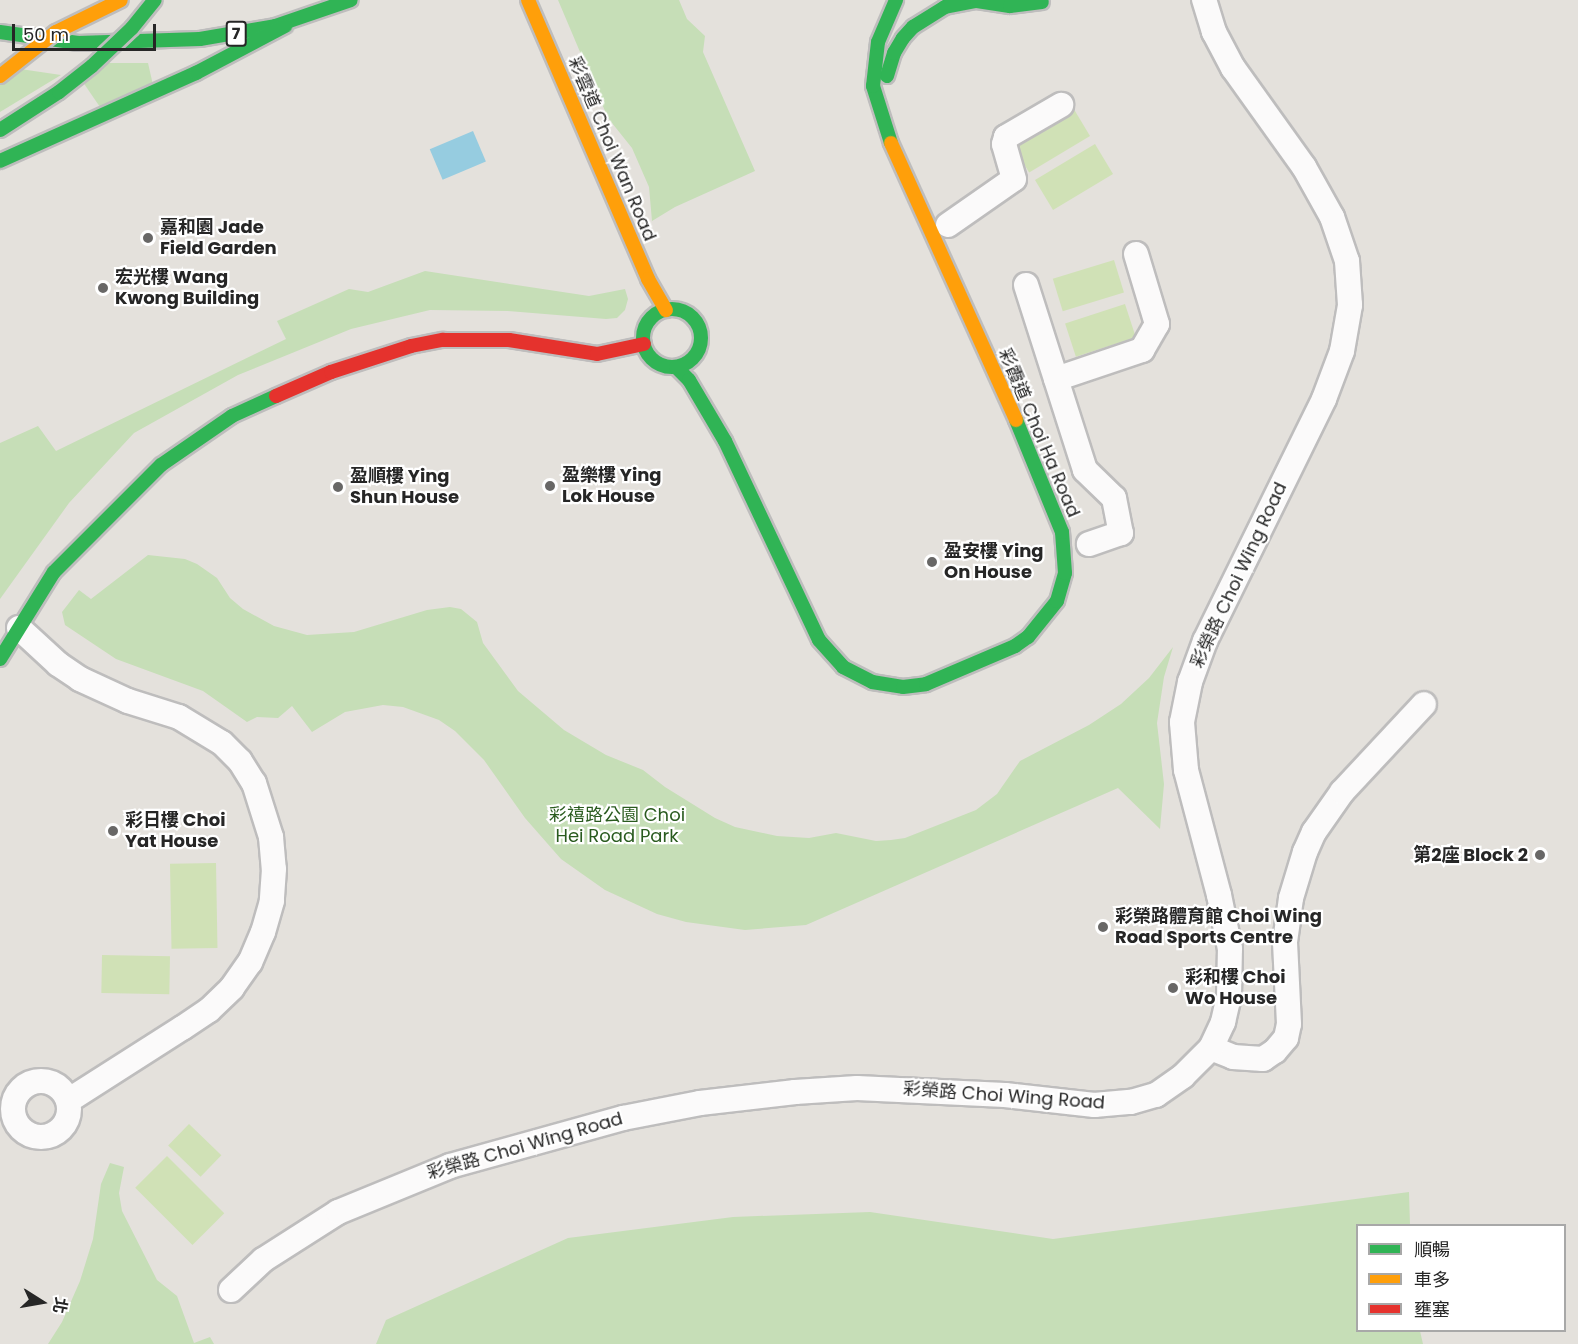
<!DOCTYPE html>
<html>
<head>
<meta charset="utf-8">
<style>
	body { margin:0 }
	#map { position:relative; width:1578px; height:1344px; overflow:hidden; background:#e4e1dc; font-family:Poppins,"Noto Sans TC",sans-serif }
	div>[style] { position:absolute }
	.green>* { inset:0; background:#c6deb7 }
	.pitch>* { inset:0; background:#d0e1b6; transform-origin:0 0 }
	.water>* { inset:0; background:#96cce0; transform-origin:0 0 }
	.roads { filter:drop-shadow(2px 0 #bebdbd) drop-shadow(-2px 0 #bebdbd) drop-shadow(0 2px #bebdbd) drop-shadow(0 -2px #bebdbd) }
	.street>* { height:24px; margin:-12px; padding:0 12px; transform-origin:12px; border-radius:12px; background:#fbfafa }
	.street>.ring { margin:-12px; padding:0; box-sizing:content-box; background:none; border:24px solid #fbfafa; border-radius:50% }
	.fast>* { height:14px; margin:-7px; padding:0 7px; transform-origin:7px; border-radius:7px; background:#30b455 }
	.fast>.ring { margin:-7px; padding:0; box-sizing:content-box; background:none; border:14px solid #30b455; border-radius:50% }
	.slow>* { height:14px; margin:-7px; padding:0 7px; transform-origin:7px; border-radius:7px; background:#ff9f0a }
	.jam>* { height:14px; margin:-7px; padding:0 7px; transform-origin:7px; border-radius:7px; background:#e5322d }
	.bridges { filter:drop-shadow(2px 0 #bebdbd) drop-shadow(-2px 0 #bebdbd) drop-shadow(0 2px #bebdbd) drop-shadow(0 -2px #bebdbd) }
	.fast-bridge>* { height:14px; margin:-7px; padding:0 7px; transform-origin:7px; border-radius:7px; background:#30b455 }
	.slow-bridge>* { height:14px; margin:-7px; padding:0 7px; transform-origin:7px; border-radius:7px; background:#ff9f0a }
	.dots>* { width:16px; height:16px; translate:-50% -50%; box-sizing:border-box; border:3px solid #fff; border-radius:50% }
	span { translate:-50% -50%; white-space:nowrap; text-align:center; line-height:1.15; -webkit-text-stroke:4.5px #fff; paint-order:stroke }
	.shield-label span { padding:2px 4px; background:#fff; border:2px solid; border-radius:4px; -webkit-text-stroke-width:0 }
	.shield-label { font-size:16px; color:#262626; font-weight:700 }
	.street-label { font-size:18px; color:#262626 }
	.poi-label { font-size:18px; color:#262626; font-weight:700 }
	.left { translate:0 -50%; text-align:left }
	.right { translate:-100% -50%; text-align:right }
	.park-label { font-size:18px; color:#2a5b1f }
	.legend { position:absolute; left:1356px; top:1224px; width:210px; height:108px; box-sizing:border-box; background:#fff; border:2px solid #a8a8a8; margin:0; padding:8px 10px; list-style:none; font-size:18px; color:#262626 }
	.legend li { display:flex; align-items:center; gap:12px; height:30px }
	.legend b { width:30px; border:2px solid #a8a8a8 }
	.north { position:absolute; left:12px; top:1272px; width:60px; height:60px; -webkit-text-stroke:4px #fff; paint-order:stroke; rotate:101deg; font-size:16px; font-weight:700; line-height:24px; text-align:center; color:#262626 }
	.north::after { content:''; display:block; margin:auto; width:21px; height:27px; background:#262626; clip-path:polygon(50% 0,100% 100%,50% 72%,0 100%) }
	.scale { position:absolute; left:12px; top:24px; width:144px; height:27px; box-sizing:border-box; border:3px solid #262626; border-top:0; padding-left:8px; font-size:18px; line-height:21px; white-space:nowrap; color:#262626; -webkit-text-stroke:4px #fff; paint-order:stroke }
</style>
</head>
<body>
<div id="map">
	<div class="green">
		<i style="clip-path:polygon(558px 0,679px 0,687px 19px,705px 36px,703px 52px,755px 171px,675px 207px,652px 221px,649px 187px,632px 148px,608px 118px)"></i>
		<i style="clip-path:polygon(87px 63px,148px 63px,153px 85px,100px 107px,76px 72px)"></i>
		<i style="clip-path:polygon(0 66px,61px 75px,0 112px)"></i>
		<i style="clip-path:polygon(425px 271px,589px 296px,625px 289px,628px 299px,625px 310px,617px 318px,606px 319px,508px 311px,430px 310px,351px 329px,238px 375px,134px 433px,69px 503px,0 599px,0 443px,38px 426px,56px 451px,286px 339px,277px 321px,349px 289px,368px 292px)"></i>
		<i style="clip-path:polygon(148px 555px,185px 559px,197px 564px,217px 578px,230px 598px,243px 609px,274px 626px,307px 635px,354px 632px,427px 610px,450px 607px,461px 609px,477px 622px,483px 643px,518px 691px,564px 730px,606px 755px,643px 770px,665px 787px,715px 818px,735px 827px,777px 836px,809px 838px,836px 833px,876px 841px,891px 840px,905px 838px,976px 810px,997px 794px,1020px 761px,1089px 725px,1121px 704px,1149px 678px,1173px 647px,1164px 677px,1157px 723px,1164px 784px,1160px 829px,1118px 788px,806px 925px,745px 930px,686px 922px,657px 914px,605px 890px,561px 859px,525px 818px,484px 760px,455px 731px,439px 720px,403px 707px,383px 705px,345px 712px,312px 732px,292px 706px,278px 718px,257px 717px,247px 722px,203px 691px,116px 659px,65px 625px,62px 612px,79px 590px,91px 599px)"></i>
		<i style="clip-path:polygon(110px 1163px,124px 1167px,119px 1193px,122px 1211px,157px 1280px,177px 1296px,194px 1343px,210px 1337px,214px 1344px,48px 1344px,62px 1322px,80px 1281px,93px 1239px,101px 1184px)"></i>
		<i style="clip-path:polygon(1409px 1192px,1410px 1225px,1358px 1226px,1358px 1330px,1420px 1331px,1423px 1344px,376px 1344px,386px 1320px,568px 1238px,733px 1217px,870px 1212px,1053px 1239px)"></i>
	</div>
	<div class="pitch">
		<i style="left:1072px;top:106px;width:35px;height:71px;rotate:59deg"></i>
		<i style="left:1095px;top:144px;width:35px;height:70px;rotate:59deg"></i>
		<i style="left:1114px;top:260px;width:34px;height:64px;rotate:73deg"></i>
		<i style="left:1125px;top:304px;width:35px;height:63px;rotate:72deg"></i>
		<i style="left:216px;top:863px;width:85px;height:46px;rotate:89deg"></i>
		<i style="left:102px;top:955px;width:68px;height:38px;rotate:1deg"></i>
		<i style="left:189px;top:1124px;width:45px;height:30px;rotate:44deg"></i>
		<i style="left:167px;top:1156px;width:81px;height:45px;rotate:45deg"></i>
	</div>
	<div class="water">
		<i style="left:473px;top:131px;width:33px;height:47px;rotate:67deg"></i>
	</div>
	<div class="roads">
		<div class="street">
			<i style="left:948px;top:225px;width:80px;rotate:-34.9deg"></i>
			<i style="left:1014px;top:179px;width:36px;rotate:-106deg"></i>
			<i style="left:1004px;top:144px;width:7px;rotate:-74deg"></i>
			<i style="left:1006px;top:137px;width:64px;rotate:-30.2deg"></i>
			<i style="left:1026px;top:285px;width:194px;rotate:72.3deg"></i>
			<i style="left:1085px;top:470px;width:40px;rotate:44deg"></i>
			<i style="left:1114px;top:498px;width:36px;rotate:79deg"></i>
			<i style="left:1121px;top:533px;width:34px;rotate:161deg"></i>
			<i style="left:1056px;top:379px;width:91px;rotate:-18.6deg"></i>
			<i style="left:1142px;top:350px;width:30px;rotate:-60deg"></i>
			<i style="left:1157px;top:324px;width:73px;rotate:-106.7deg"></i>
			<i style="left:19px;top:628px;width:53px;rotate:42.7deg"></i>
			<i style="left:58px;top:664px;width:27px;rotate:34deg"></i>
			<i style="left:80px;top:679px;width:53px;rotate:24.6deg"></i>
			<i style="left:128px;top:701px;width:53px;rotate:17.4deg"></i>
			<i style="left:179px;top:717px;width:50px;rotate:31.2deg"></i>
			<i style="left:222px;top:743px;width:25px;rotate:45deg"></i>
			<i style="left:240px;top:761px;width:26px;rotate:58deg"></i>
			<i style="left:254px;top:783px;width:57px;rotate:72.5deg"></i>
			<i style="left:271px;top:837px;width:32px;rotate:85deg"></i>
			<i style="left:274px;top:869px;width:32px;rotate:94deg"></i>
			<i style="left:272px;top:901px;width:32px;rotate:106deg"></i>
			<i style="left:263px;top:932px;width:33px;rotate:113deg"></i>
			<i style="left:250px;top:962px;width:32px;rotate:125deg"></i>
			<i style="left:232px;top:988px;width:32px;rotate:136deg"></i>
			<i style="left:209px;top:1010px;width:32px;rotate:146deg"></i>
			<i style="left:182px;top:1028px;width:135px;rotate:147.4deg"></i>
			<i style="left:1211px;top:1048px;width:24px;rotate:22deg"></i>
			<i style="left:1233px;top:1057px;width:30px;rotate:4deg"></i>
			<i style="left:1263px;top:1059px;width:14px;rotate:-34deg"></i>
			<i style="left:1275px;top:1051px;width:17px;rotate:-50deg"></i>
			<i style="left:1286px;top:1038px;width:14px;rotate:-78deg"></i>
			<i style="left:1289px;top:1024px;width:82px;rotate:-92.8deg"></i>
			<i style="left:1285px;top:942px;width:44px;rotate:-82.2deg"></i>
			<i style="left:1291px;top:898px;width:48px;rotate:-73.1deg"></i>
			<i style="left:1305px;top:852px;width:22px;rotate:-66deg"></i>
			<i style="left:1314px;top:832px;width:49px;rotate:-55deg"></i>
			<i style="left:1342px;top:792px;width:120px;rotate:-47deg"></i>
			<i class="ring" style="left:13px;top:1081px;width:32px;height:32px"></i>
			<i style="left:231px;top:1290px;width:44px;rotate:-43.2deg"></i>
			<i style="left:263px;top:1260px;width:89px;rotate:-32.6deg"></i>
			<i style="left:338px;top:1212px;width:121px;rotate:-22.3deg"></i>
			<i style="left:450px;top:1166px;width:180px;rotate:-15.5deg"></i>
			<i style="left:623px;top:1118px;width:78px;rotate:-11deg"></i>
			<i style="left:700px;top:1103px;width:96px;rotate:-6.6deg"></i>
			<i style="left:795px;top:1092px;width:62px;rotate:-3.7deg"></i>
			<i style="left:857px;top:1088px;width:148px;rotate:2.7deg"></i>
			<i style="left:1005px;top:1095px;width:90px;rotate:6.4deg"></i>
			<i style="left:1094px;top:1105px;width:37px;rotate:-5deg"></i>
			<i style="left:1131px;top:1102px;width:26px;rotate:-16deg"></i>
			<i style="left:1156px;top:1095px;width:33px;rotate:-35deg"></i>
			<i style="left:1183px;top:1076px;width:40px;rotate:-45deg"></i>
			<i style="left:1211px;top:1048px;width:29px;rotate:-65deg"></i>
			<i style="left:1223px;top:1022px;width:28px;rotate:-77deg"></i>
			<i style="left:1229px;top:995px;width:46px;rotate:-88.8deg"></i>
			<i style="left:1230px;top:949px;width:55px;rotate:-101.5deg"></i>
			<i style="left:1219px;top:895px;width:129px;rotate:-104.8deg"></i>
			<i style="left:1186px;top:770px;width:48px;rotate:-94.8deg"></i>
			<i style="left:1182px;top:722px;width:41px;rotate:-78.7deg"></i>
			<i style="left:1190px;top:682px;width:44px;rotate:-69.9deg"></i>
			<i style="left:1205px;top:641px;width:270px;rotate:-63.8deg"></i>
			<i style="left:1324px;top:399px;width:51px;rotate:-69.4deg"></i>
			<i style="left:1342px;top:351px;width:47px;rotate:-80.1deg"></i>
			<i style="left:1350px;top:305px;width:44px;rotate:-93.9deg"></i>
			<i style="left:1347px;top:261px;width:46px;rotate:-108.8deg"></i>
			<i style="left:1332px;top:217px;width:57px;rotate:-119.2deg"></i>
			<i style="left:1304px;top:167px;width:122px;rotate:-125.6deg"></i>
			<i style="left:1233px;top:68px;width:41px;rotate:-117.8deg"></i>
			<i style="left:1214px;top:32px;width:34px;rotate:-107deg"></i>
		</div>
		<div class="fast">
			<i style="left:0;top:32px;width:79px;rotate:8deg"></i>
			<i style="left:78px;top:43px;width:122px;rotate:-1.9deg"></i>
			<i style="left:200px;top:39px;width:76px;rotate:-9.8deg"></i>
			<i style="left:275px;top:26px;width:80px;rotate:-18.9deg"></i>
			<i style="left:887px;top:76px;width:24px;rotate:-73deg"></i>
			<i style="left:894px;top:53px;width:17px;rotate:-59deg"></i>
			<i style="left:903px;top:38px;width:15px;rotate:-48deg"></i>
			<i style="left:913px;top:27px;width:38px;rotate:-32deg"></i>
			<i style="left:945px;top:7px;width:33px;rotate:-11deg"></i>
			<i style="left:977px;top:1px;width:33px;rotate:9deg"></i>
			<i style="left:1010px;top:6px;width:32px;rotate:-7deg"></i>
			<i style="left:891px;top:143px;width:60px;rotate:-107.5deg"></i>
			<i style="left:873px;top:86px;width:44px;rotate:-83.5deg"></i>
			<i style="left:878px;top:42px;width:46px;rotate:-66.8deg"></i>
			<i style="left:0;top:161px;width:215px;rotate:-24.2deg"></i>
			<i style="left:196px;top:73px;width:101px;rotate:-27.8deg"></i>
			<i class="ring" style="left:643px;top:309px;width:44px;height:44px"></i>
			<i style="left:676px;top:367px;width:18px;rotate:45deg"></i>
			<i style="left:689px;top:380px;width:71px;rotate:59.5deg"></i>
			<i style="left:725px;top:441px;width:220px;rotate:64.7deg"></i>
			<i style="left:819px;top:640px;width:36px;rotate:48deg"></i>
			<i style="left:843px;top:667px;width:33px;rotate:27deg"></i>
			<i style="left:872px;top:682px;width:31px;rotate:9deg"></i>
			<i style="left:903px;top:687px;width:23px;rotate:-7deg"></i>
			<i style="left:926px;top:684px;width:97px;rotate:-23.1deg"></i>
			<i style="left:1015px;top:646px;width:16px;rotate:-35deg"></i>
			<i style="left:1028px;top:637px;width:46px;rotate:-51.1deg"></i>
			<i style="left:1057px;top:601px;width:29px;rotate:-74deg"></i>
			<i style="left:1065px;top:573px;width:41px;rotate:-94.2deg"></i>
			<i style="left:1062px;top:532px;width:121px;rotate:-112.3deg"></i>
			<i style="left:0;top:659px;width:102px;rotate:-58.2deg"></i>
			<i style="left:54px;top:572px;width:151px;rotate:-45deg"></i>
			<i style="left:161px;top:465px;width:86px;rotate:-34.6deg"></i>
			<i style="left:232px;top:416px;width:48px;rotate:-24.4deg"></i>
		</div>
		<div class="slow">
			<i style="left:528px;top:0;width:304px;rotate:66.7deg"></i>
			<i style="left:648px;top:279px;width:36px;rotate:60deg"></i>
			<i style="left:891px;top:143px;width:304px;rotate:65.7deg"></i>
		</div>
		<div class="jam">
			<i style="left:276px;top:396px;width:60px;rotate:-23.6deg"></i>
			<i style="left:331px;top:372px;width:84px;rotate:-18deg"></i>
			<i style="left:411px;top:346px;width:33px;rotate:-11deg"></i>
			<i style="left:443px;top:340px;width:66px"></i>
			<i style="left:509px;top:340px;width:89px;rotate:9deg"></i>
			<i style="left:597px;top:354px;width:48px;rotate:-12deg"></i>
		</div>
	</div>
	<div class="bridges">
		<div class="fast-bridge">
			<i style="left:0;top:130px;width:70px;rotate:-32.8deg"></i>
			<i style="left:59px;top:92px;width:42px;rotate:-38.2deg"></i>
			<i style="left:92px;top:66px;width:55px;rotate:-43.5deg"></i>
			<i style="left:132px;top:28px;width:36px;rotate:-51deg"></i>
		</div>
		<div class="slow-bridge">
			<i style="left:0;top:76px;width:71px;rotate:-38.2deg"></i>
			<i style="left:56px;top:32px;width:72px;rotate:-26.2deg"></i>
		</div>
	</div>
	<div class="dots">
		<i style="left:148px;top:238px;background:#686766"></i>
		<i style="left:103px;top:288px;background:#686766"></i>
		<i style="left:550px;top:486px;background:#686766"></i>
		<i style="left:338px;top:487px;background:#686766"></i>
		<i style="left:932px;top:562px;background:#686766"></i>
		<i style="left:113px;top:831px;background:#686766"></i>
		<i style="left:1540px;top:855px;background:#686766"></i>
		<i style="left:1103px;top:927px;background:#686766"></i>
		<i style="left:1173px;top:988px;background:#686766"></i>
	</div>
	<div class="shield-label">
		<span style="left:236px;top:34px">7</span>
	</div>
	<div class="street-label">
		<span style="left:612px;top:149px;rotate:67deg">彩雲道 Choi Wan Road</span>
		<span style="left:1039px;top:433px;rotate:67deg">彩霞道 Choi Ha Road</span>
		<span style="left:1239px;top:575px;rotate:-65deg">彩榮路 Choi Wing Road</span>
		<span style="left:1004px;top:1096px;rotate:4deg">彩榮路 Choi Wing Road</span>
		<span style="left:525px;top:1146px;rotate:-16deg">彩榮路 Choi Wing Road</span>
	</div>
	<div class="poi-label">
		<span class="left" style="left:160px;top:238px">嘉和園 Jade<br>Field Garden</span>
		<span class="left" style="left:115px;top:288px">宏光樓 Wang<br>Kwong Building</span>
		<span class="left" style="left:562px;top:486px">盈樂樓 Ying<br>Lok House</span>
		<span class="left" style="left:350px;top:487px">盈順樓 Ying<br>Shun House</span>
		<span class="left" style="left:944px;top:562px">盈安樓 Ying<br>On House</span>
		<span class="left" style="left:125px;top:831px">彩日樓 Choi<br>Yat House</span>
		<span class="right" style="left:1528px;top:855px">第2座 Block 2</span>
		<span class="left" style="left:1115px;top:927px">彩榮路體育館 Choi Wing<br>Road Sports Centre</span>
		<span class="left" style="left:1185px;top:988px">彩和樓 Choi<br>Wo House</span>
	</div>
	<div class="park-label">
		<span style="left:617px;top:826px">彩禧路公園 Choi<br>Hei Road Park</span>
	</div>
	<ul class="legend">
	<li><b style="height:8px;background:#30b455"></b>順暢</li>
	<li><b style="height:8px;background:#ff9f0a"></b>車多</li>
	<li><b style="height:8px;background:#e5322d"></b>壅塞</li>
	</ul>
	<div class="north">北</div>
	<div class="scale">50 m</div>
</div>
</body>
</html>
